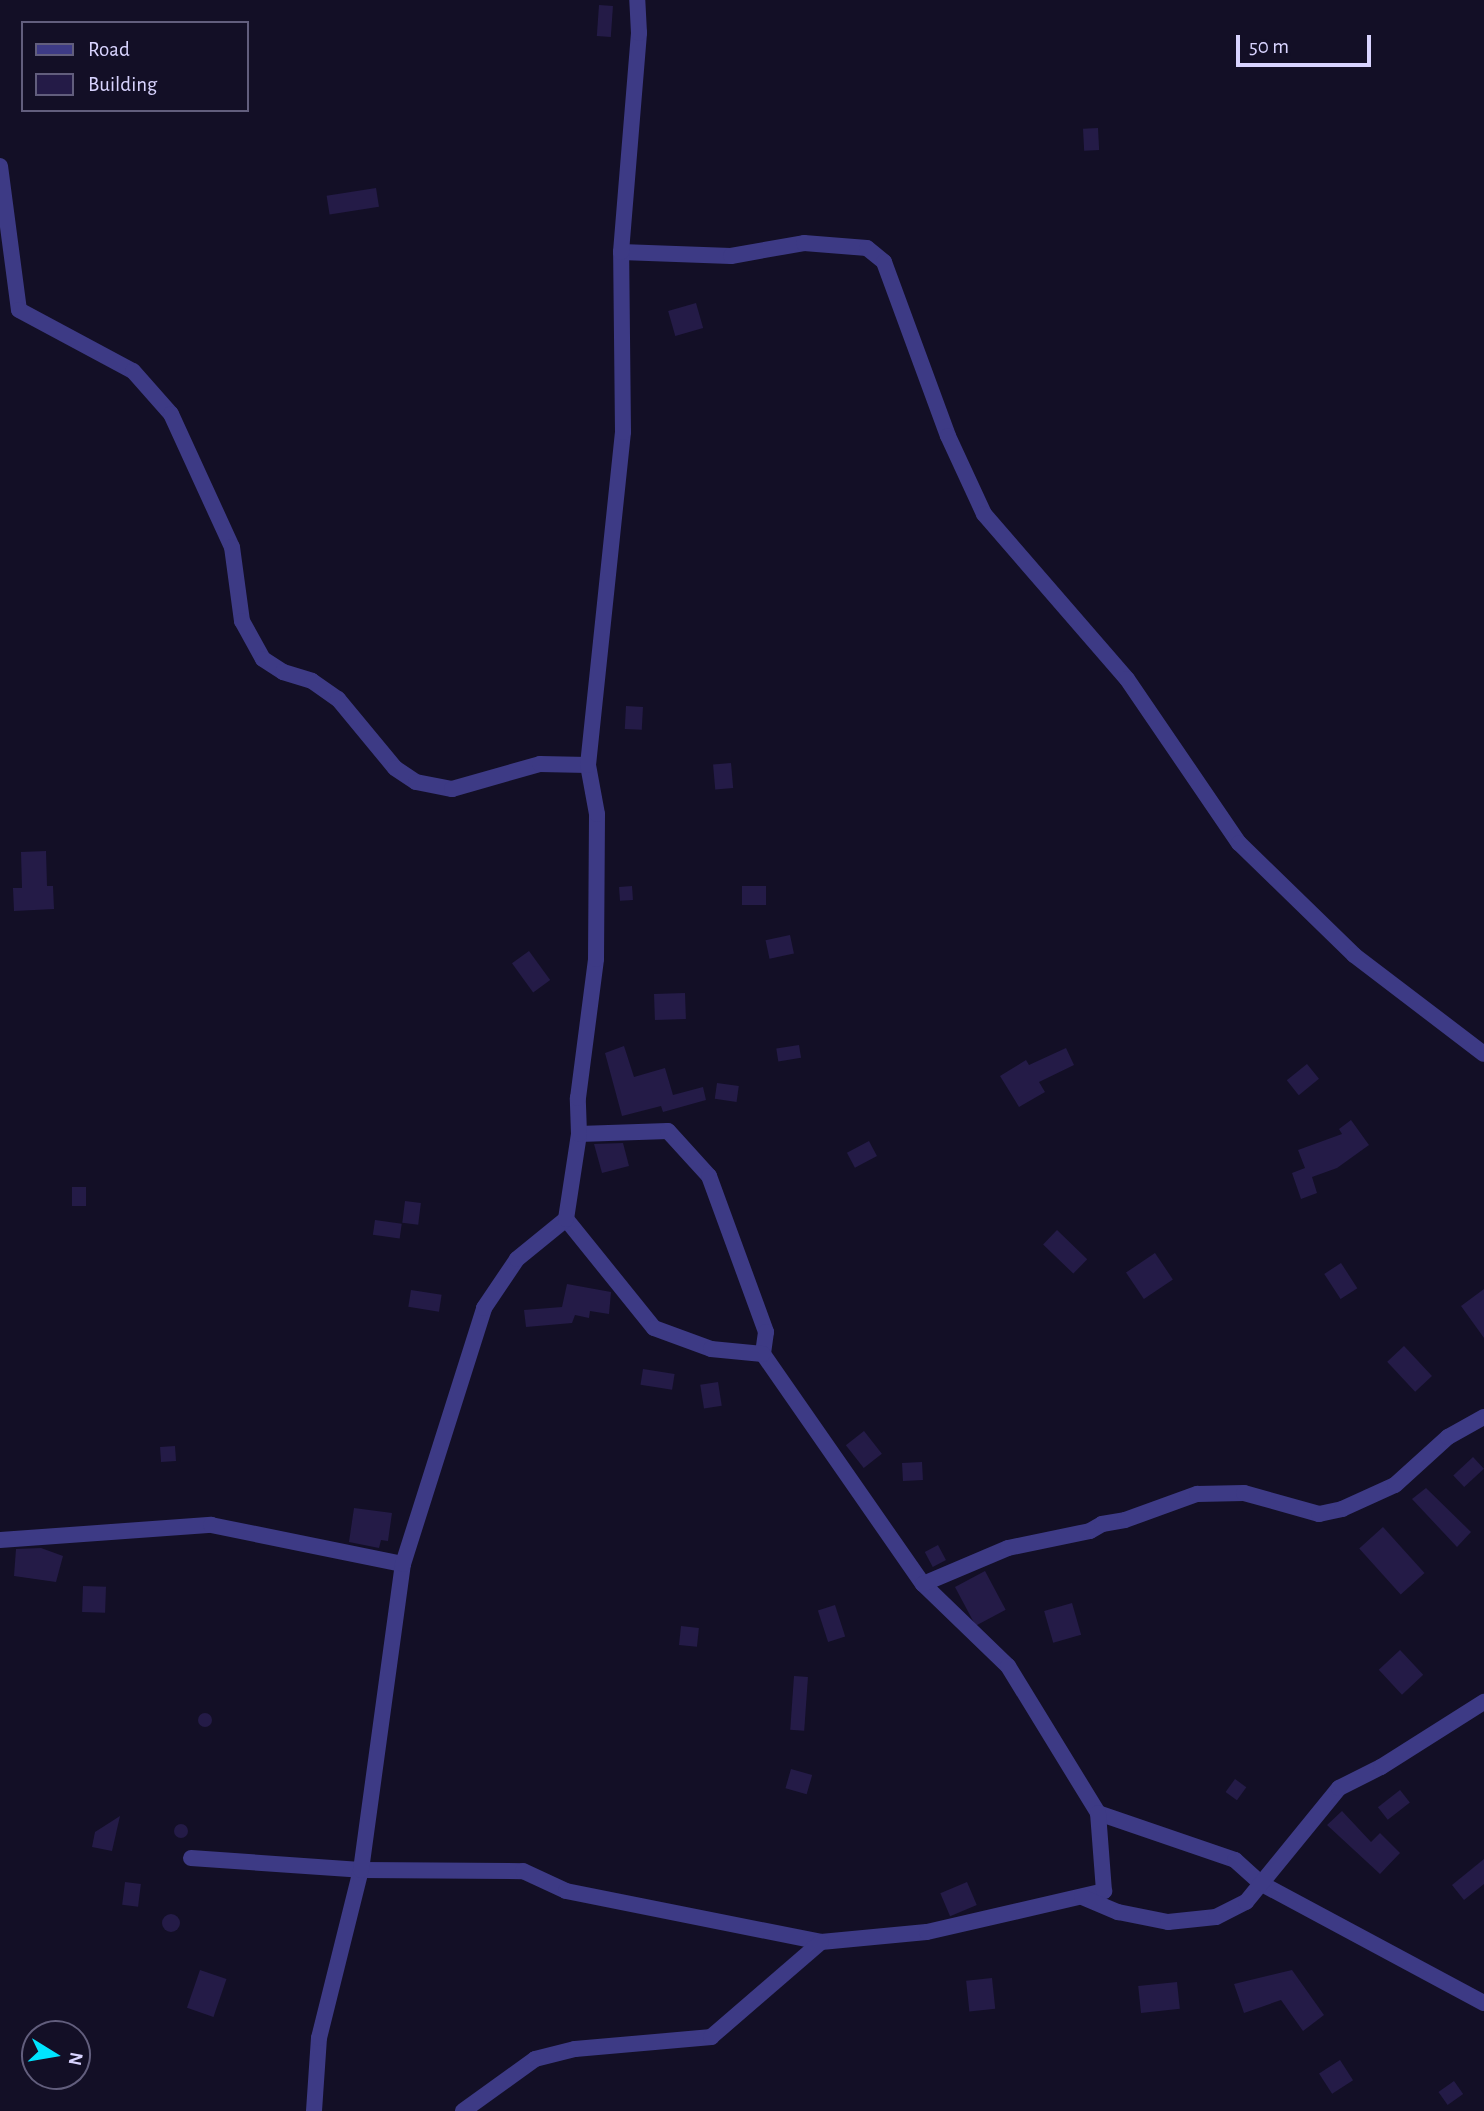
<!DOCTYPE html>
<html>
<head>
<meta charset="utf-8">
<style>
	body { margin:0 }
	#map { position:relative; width:1484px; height:2111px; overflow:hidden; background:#130f26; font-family:"Alegreya Sans",sans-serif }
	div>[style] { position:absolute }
	.building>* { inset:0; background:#241b47; transform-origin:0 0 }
	.round { border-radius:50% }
	.street>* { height:16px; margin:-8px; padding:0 8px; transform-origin:8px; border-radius:8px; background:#3d3a85 }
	span { translate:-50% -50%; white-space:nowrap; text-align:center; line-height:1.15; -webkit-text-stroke:6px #130f26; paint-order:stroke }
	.legend { position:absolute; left:21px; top:21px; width:228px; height:91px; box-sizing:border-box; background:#130f26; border:2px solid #625e7d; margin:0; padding:9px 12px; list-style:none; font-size:21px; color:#d9d4ff }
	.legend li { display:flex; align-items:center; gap:14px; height:35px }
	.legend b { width:35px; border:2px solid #625e7d }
	.north { position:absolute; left:21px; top:2020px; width:70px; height:70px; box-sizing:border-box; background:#130f26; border:2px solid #625e7d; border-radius:50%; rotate:101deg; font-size:19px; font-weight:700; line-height:28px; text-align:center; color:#d9d4ff }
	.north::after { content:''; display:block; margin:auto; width:24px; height:32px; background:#00e5ff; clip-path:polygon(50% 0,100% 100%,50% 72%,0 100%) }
	.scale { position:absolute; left:1236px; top:35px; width:135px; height:32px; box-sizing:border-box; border:4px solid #d9d4ff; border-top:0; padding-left:9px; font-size:21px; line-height:24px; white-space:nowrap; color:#d9d4ff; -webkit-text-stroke:5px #130f26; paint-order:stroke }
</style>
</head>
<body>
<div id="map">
	<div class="building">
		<i style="left:599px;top:5px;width:14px;height:31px;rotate:4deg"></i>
		<i style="left:1098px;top:128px;width:22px;height:15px;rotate:87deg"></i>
		<i style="left:376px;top:188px;width:19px;height:50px;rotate:81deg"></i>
		<i style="left:696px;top:303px;width:26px;height:29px;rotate:74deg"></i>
		<i style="left:626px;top:706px;width:17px;height:23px;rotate:3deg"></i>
		<i style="left:731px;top:763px;width:25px;height:18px;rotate:85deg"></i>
		<i style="clip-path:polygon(46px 851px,47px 886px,53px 886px,54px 909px,14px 911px,13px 888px,22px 888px,21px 852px)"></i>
		<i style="left:632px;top:886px;width:14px;height:13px;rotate:86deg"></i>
		<i style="left:742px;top:886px;width:24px;height:19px"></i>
		<i style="left:790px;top:935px;width:19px;height:25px;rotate:78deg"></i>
		<i style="left:529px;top:951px;width:36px;height:21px;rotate:54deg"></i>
		<i style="left:685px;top:993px;width:26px;height:31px;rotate:88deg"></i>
		<i style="left:799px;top:1045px;width:13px;height:23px;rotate:81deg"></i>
		<i style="clip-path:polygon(624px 1046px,634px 1077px,665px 1068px,673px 1095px,703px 1087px,706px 1100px,663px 1112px,661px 1106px,622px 1116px,605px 1053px)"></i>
		<i style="clip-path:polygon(1066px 1048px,1074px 1065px,1039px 1082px,1045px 1092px,1019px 1107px,1000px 1076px,1026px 1060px,1029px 1065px)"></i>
		<i style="left:1307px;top:1064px;width:19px;height:26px;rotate:51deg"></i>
		<i style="left:717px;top:1083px;width:22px;height:16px;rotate:8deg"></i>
		<i style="clip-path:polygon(1351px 1120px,1369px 1145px,1337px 1168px,1312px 1177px,1317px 1193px,1301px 1199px,1292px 1173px,1305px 1168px,1298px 1150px,1342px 1134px,1339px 1129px)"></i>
		<i style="left:869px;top:1141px;width:17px;height:25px;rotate:62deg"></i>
		<i style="clip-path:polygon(623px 1143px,629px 1166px,602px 1173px,594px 1144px)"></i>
		<i style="left:72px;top:1187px;width:14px;height:19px"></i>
		<i style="left:405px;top:1201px;width:16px;height:22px;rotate:7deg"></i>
		<i style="left:375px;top:1220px;width:27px;height:15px;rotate:8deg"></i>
		<i style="left:1057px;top:1230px;width:42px;height:20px;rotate:44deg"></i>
		<i style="left:1155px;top:1253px;width:32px;height:35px;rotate:56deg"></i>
		<i style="left:1341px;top:1263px;width:30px;height:20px;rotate:57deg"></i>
		<i style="clip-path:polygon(567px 1284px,611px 1292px,609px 1314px,590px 1311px,589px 1318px,575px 1315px,572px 1323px,526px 1327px,524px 1310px,562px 1307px)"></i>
		<i style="clip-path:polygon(1484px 1289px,1484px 1338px,1461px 1306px)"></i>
		<i style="left:411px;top:1290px;width:31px;height:17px;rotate:9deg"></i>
		<i style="left:1404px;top:1346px;width:41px;height:23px;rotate:47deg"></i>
		<i style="left:643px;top:1369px;width:32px;height:16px;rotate:9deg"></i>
		<i style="left:718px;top:1382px;width:24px;height:18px;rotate:81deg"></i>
		<i style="left:864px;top:1431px;width:29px;height:23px;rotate:52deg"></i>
		<i style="left:175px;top:1446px;width:15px;height:15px;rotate:86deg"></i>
		<i style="left:1473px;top:1457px;width:16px;height:27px;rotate:47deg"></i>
		<i style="left:922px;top:1462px;width:18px;height:20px;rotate:87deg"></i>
		<i style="clip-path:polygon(1426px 1488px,1471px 1532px,1457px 1547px,1412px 1499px)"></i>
		<i style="clip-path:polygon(354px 1508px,392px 1513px,388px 1541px,381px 1540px,379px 1548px,349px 1542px)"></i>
		<i style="left:1383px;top:1527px;width:62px;height:32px;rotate:48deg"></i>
		<i style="left:938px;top:1545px;width:17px;height:15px;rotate:62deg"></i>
		<i style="clip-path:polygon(41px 1548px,63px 1556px,56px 1582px,14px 1576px,16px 1549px)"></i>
		<i style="left:985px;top:1571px;width:44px;height:34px;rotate:62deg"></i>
		<i style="left:83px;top:1586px;width:23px;height:26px;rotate:2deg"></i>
		<i style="left:1072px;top:1603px;width:33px;height:29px;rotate:74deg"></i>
		<i style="left:835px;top:1605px;width:33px;height:18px;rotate:72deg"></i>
		<i style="left:681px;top:1626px;width:18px;height:19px;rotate:6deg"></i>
		<i style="left:1400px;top:1650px;width:34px;height:29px;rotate:47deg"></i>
		<i style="left:794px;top:1676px;width:14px;height:54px;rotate:4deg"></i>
		<i class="round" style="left:198px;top:1713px;width:14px;height:14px"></i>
		<i style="left:791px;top:1769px;width:22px;height:20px;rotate:16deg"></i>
		<i style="left:1235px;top:1779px;width:14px;height:16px;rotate:36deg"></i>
		<i style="left:1400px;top:1790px;width:16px;height:28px;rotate:52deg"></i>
		<i style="clip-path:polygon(1342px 1811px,1371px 1842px,1380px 1833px,1400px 1853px,1380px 1874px,1327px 1825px)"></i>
		<i style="clip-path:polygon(120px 1816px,112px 1851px,92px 1847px,95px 1832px)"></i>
		<i class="round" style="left:174px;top:1824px;width:14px;height:14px"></i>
		<i style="clip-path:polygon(1484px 1859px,1484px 1884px,1464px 1900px,1452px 1885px)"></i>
		<i style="left:125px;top:1882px;width:16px;height:23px;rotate:7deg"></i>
		<i style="left:967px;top:1882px;width:25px;height:29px;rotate:67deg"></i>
		<i class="round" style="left:162px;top:1914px;width:18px;height:18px"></i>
		<i style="left:200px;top:1970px;width:28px;height:40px;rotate:19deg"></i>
		<i style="clip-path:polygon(1292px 1970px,1324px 2015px,1303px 2031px,1281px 2000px,1244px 2013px,1234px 1984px)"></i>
		<i style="left:992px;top:1978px;width:31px;height:26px;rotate:84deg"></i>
		<i style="left:1177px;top:1982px;width:27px;height:39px;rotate:84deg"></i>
		<i style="left:1340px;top:2060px;width:24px;height:25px;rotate:57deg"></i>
		<i style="left:1454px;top:2081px;width:16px;height:19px;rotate:55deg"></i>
	</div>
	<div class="street">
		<i style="left:0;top:166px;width:145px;rotate:82.5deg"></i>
		<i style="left:19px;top:310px;width:129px;rotate:28.2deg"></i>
		<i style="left:133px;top:371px;width:57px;rotate:48.5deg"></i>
		<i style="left:171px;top:414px;width:146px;rotate:65.4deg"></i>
		<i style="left:232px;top:547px;width:75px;rotate:82.3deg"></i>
		<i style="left:242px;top:621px;width:43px;rotate:61.1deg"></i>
		<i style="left:263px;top:659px;width:24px;rotate:33deg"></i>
		<i style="left:283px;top:672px;width:30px;rotate:17deg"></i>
		<i style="left:312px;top:681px;width:32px;rotate:35deg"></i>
		<i style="left:338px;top:699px;width:89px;rotate:50.4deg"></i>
		<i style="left:395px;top:768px;width:25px;rotate:34deg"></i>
		<i style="left:416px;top:782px;width:37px;rotate:11deg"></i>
		<i style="left:452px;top:789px;width:91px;rotate:-15.9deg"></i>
		<i style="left:540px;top:764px;width:48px;rotate:1.2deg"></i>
		<i style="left:621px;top:252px;width:110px;rotate:2.1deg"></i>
		<i style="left:731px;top:256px;width:74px;rotate:-10.1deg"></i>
		<i style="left:804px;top:243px;width:63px;rotate:4.5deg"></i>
		<i style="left:867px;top:248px;width:22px;rotate:39deg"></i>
		<i style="left:884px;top:262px;width:185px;rotate:69.8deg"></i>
		<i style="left:948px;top:436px;width:86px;rotate:65.2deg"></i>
		<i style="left:984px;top:514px;width:218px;rotate:49.1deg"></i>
		<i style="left:1127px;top:679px;width:199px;rotate:55.7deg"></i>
		<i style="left:1239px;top:843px;width:161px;rotate:44.2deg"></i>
		<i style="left:1354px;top:955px;width:163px;rotate:37.3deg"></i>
		<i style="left:579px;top:1134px;width:89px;rotate:-1.9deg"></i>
		<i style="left:668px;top:1131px;width:61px;rotate:47.7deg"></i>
		<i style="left:709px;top:1176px;width:166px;rotate:69.9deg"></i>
		<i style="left:766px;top:1332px;width:22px;rotate:98deg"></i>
		<i style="left:763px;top:1354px;width:280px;rotate:55.2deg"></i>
		<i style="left:923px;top:1584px;width:118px;rotate:44deg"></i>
		<i style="left:1008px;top:1666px;width:172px;rotate:58.5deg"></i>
		<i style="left:1098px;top:1813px;width:145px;rotate:18.9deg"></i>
		<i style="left:1235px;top:1860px;width:36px;rotate:42deg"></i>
		<i style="left:1262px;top:1884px;width:252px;rotate:28.2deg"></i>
		<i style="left:566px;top:1219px;width:140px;rotate:51.1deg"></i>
		<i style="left:654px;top:1328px;width:61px;rotate:20.2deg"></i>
		<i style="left:711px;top:1349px;width:52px;rotate:5.5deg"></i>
		<i style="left:0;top:1540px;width:212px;rotate:-4.1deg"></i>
		<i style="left:211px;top:1525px;width:196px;rotate:11.5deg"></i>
		<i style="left:923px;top:1584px;width:92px;rotate:-23deg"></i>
		<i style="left:1008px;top:1548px;width:84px;rotate:-11.7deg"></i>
		<i style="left:1090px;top:1531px;width:14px;rotate:-30deg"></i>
		<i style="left:1102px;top:1524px;width:23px;rotate:-10deg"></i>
		<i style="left:1125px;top:1520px;width:77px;rotate:-19.9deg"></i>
		<i style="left:1197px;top:1494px;width:47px;rotate:-1.2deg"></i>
		<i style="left:1244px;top:1493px;width:78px;rotate:15.6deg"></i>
		<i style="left:1319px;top:1514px;width:24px;rotate:-12deg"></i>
		<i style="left:1342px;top:1509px;width:58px;rotate:-24.4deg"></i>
		<i style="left:1395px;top:1485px;width:72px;rotate:-42.2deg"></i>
		<i style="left:1448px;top:1437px;width:41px;rotate:-29.1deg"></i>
		<i style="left:191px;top:1858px;width:170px;rotate:4deg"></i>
		<i style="left:361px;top:1870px;width:162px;rotate:0.4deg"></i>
		<i style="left:523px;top:1871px;width:47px;rotate:24.9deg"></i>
		<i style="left:566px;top:1891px;width:260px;rotate:11.3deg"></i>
		<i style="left:821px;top:1942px;width:106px;rotate:-5.4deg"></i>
		<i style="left:927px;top:1932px;width:182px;rotate:-13deg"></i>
		<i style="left:1104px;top:1891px;width:78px;rotate:-94.4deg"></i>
		<i style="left:1082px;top:1897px;width:39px;rotate:23deg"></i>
		<i style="left:1118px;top:1912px;width:51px;rotate:11.3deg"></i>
		<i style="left:1168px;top:1922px;width:48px;rotate:-5.9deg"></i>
		<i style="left:1216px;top:1917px;width:34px;rotate:-27deg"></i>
		<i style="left:1246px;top:1902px;width:147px;rotate:-50.8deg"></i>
		<i style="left:1339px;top:1788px;width:47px;rotate:-26.6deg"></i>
		<i style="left:1381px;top:1767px;width:122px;rotate:-32.3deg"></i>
		<i style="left:314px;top:2111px;width:73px;rotate:-86.1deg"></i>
		<i style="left:319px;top:2038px;width:173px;rotate:-76deg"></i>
		<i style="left:361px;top:1870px;width:309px;rotate:-82.2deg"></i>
		<i style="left:403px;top:1564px;width:269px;rotate:-72.4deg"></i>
		<i style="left:484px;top:1308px;width:59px;rotate:-56deg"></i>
		<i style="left:517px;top:1259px;width:63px;rotate:-39.2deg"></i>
		<i style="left:566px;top:1219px;width:86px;rotate:-81.3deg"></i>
		<i style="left:579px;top:1134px;width:36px;rotate:-92deg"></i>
		<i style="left:578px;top:1098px;width:140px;rotate:-82.6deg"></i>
		<i style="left:596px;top:959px;width:145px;rotate:-89.6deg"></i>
		<i style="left:597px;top:814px;width:50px;rotate:-100.4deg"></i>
		<i style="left:588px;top:765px;width:335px;rotate:-84deg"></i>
		<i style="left:623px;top:432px;width:180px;rotate:-90.6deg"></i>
		<i style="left:621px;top:252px;width:220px;rotate:-85.3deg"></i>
		<i style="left:639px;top:33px;width:33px;rotate:-93deg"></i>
		<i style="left:463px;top:2111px;width:89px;rotate:-35.8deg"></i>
		<i style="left:535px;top:2059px;width:41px;rotate:-14deg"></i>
		<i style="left:575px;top:2049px;width:137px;rotate:-5deg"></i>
		<i style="left:711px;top:2037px;width:145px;rotate:-40.8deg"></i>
	</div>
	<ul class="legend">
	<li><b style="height:9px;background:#3d3a85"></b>Road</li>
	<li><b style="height:19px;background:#241b47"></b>Building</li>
	</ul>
	<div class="north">N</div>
	<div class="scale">50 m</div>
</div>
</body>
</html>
